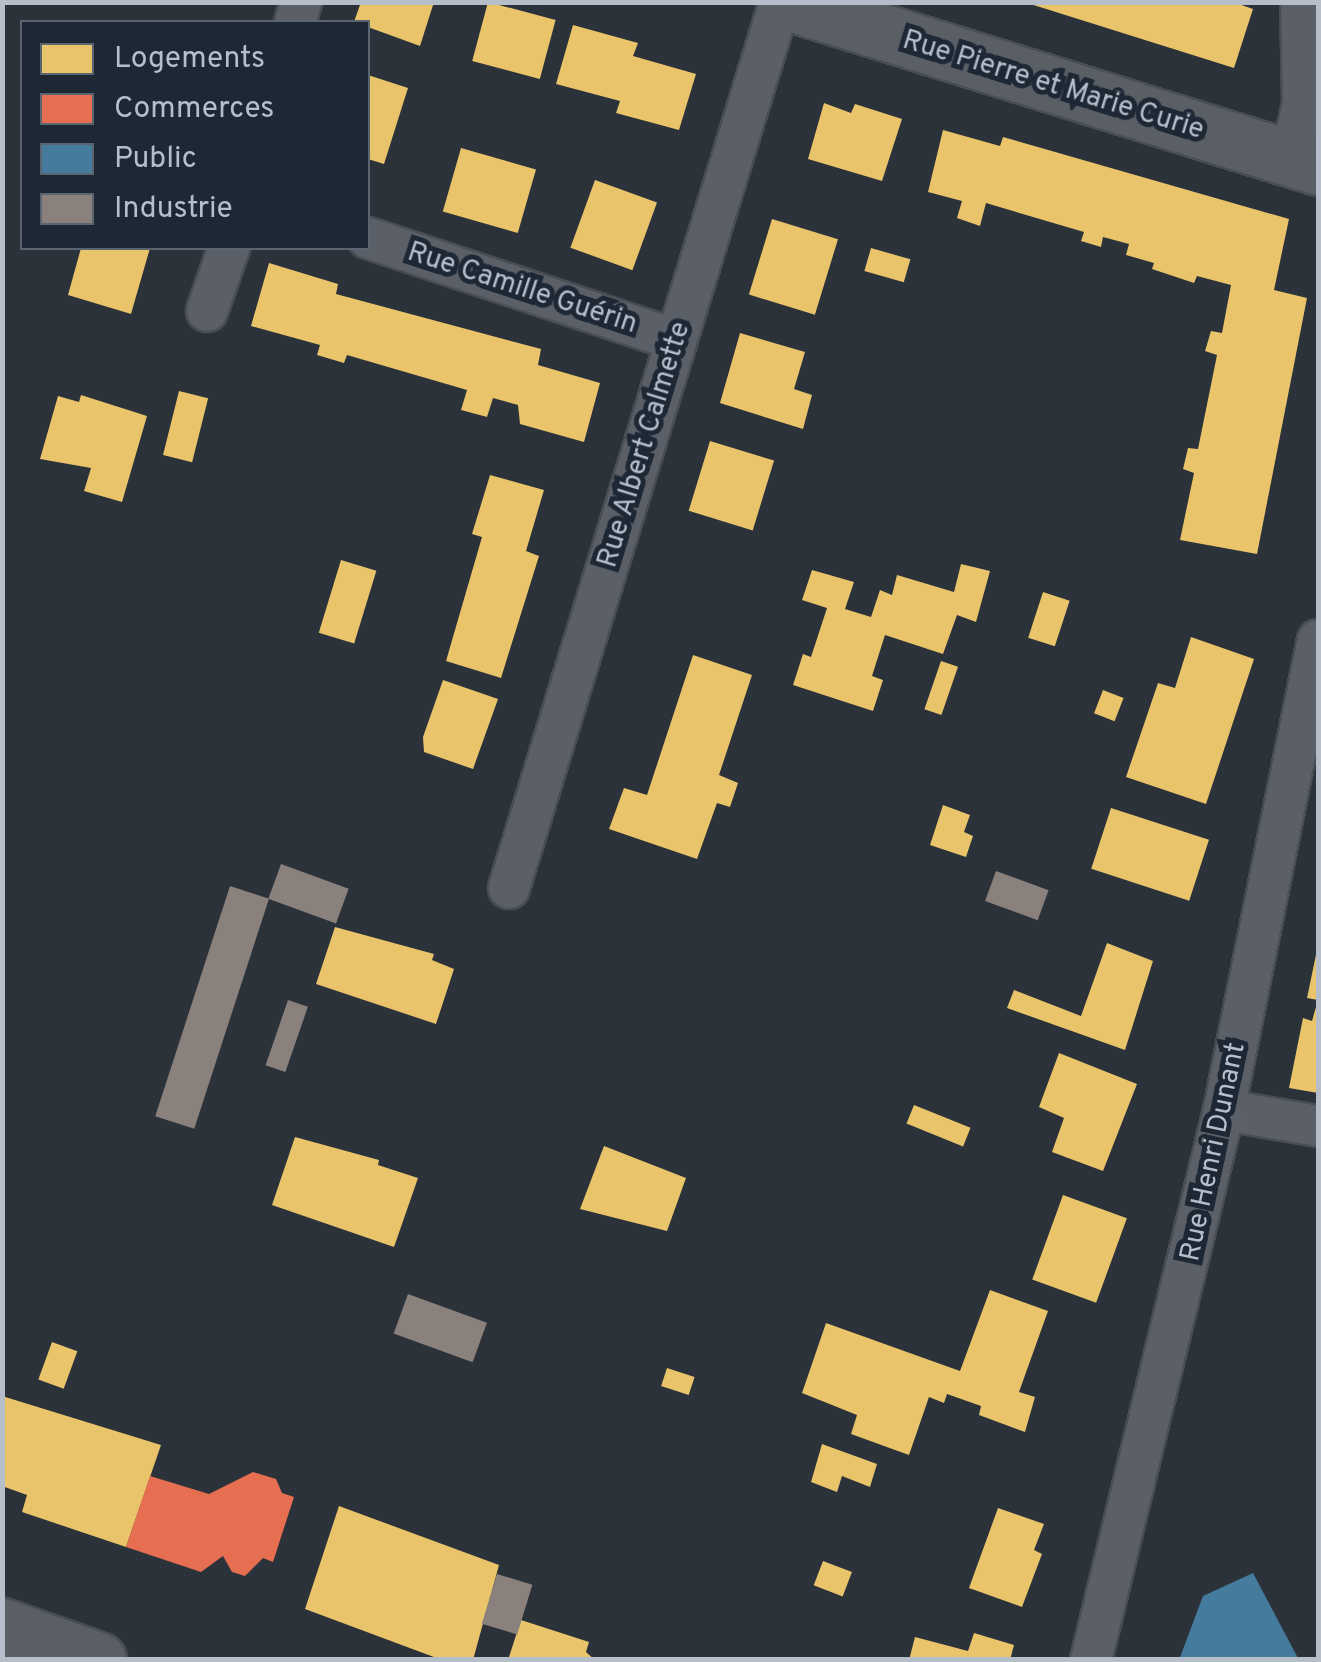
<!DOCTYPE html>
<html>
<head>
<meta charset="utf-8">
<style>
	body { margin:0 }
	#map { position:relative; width:1321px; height:1662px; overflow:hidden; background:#2b323a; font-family:Overpass,sans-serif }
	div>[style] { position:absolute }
	.homes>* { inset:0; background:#e9c46a; transform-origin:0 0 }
	.shops>* { inset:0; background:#e76f51 }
	.public>* { inset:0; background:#457b9d }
	.industry>* { inset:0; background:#8a817c; transform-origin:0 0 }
	.roads { filter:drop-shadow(2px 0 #494e54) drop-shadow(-2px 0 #494e54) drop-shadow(0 2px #494e54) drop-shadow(0 -2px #494e54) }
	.street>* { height:40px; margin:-20px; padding:0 20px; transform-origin:20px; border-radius:20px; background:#5b6068 }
	.secondary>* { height:55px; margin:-27.5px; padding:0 27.5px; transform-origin:27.5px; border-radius:27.5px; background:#5a5f66 }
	span { translate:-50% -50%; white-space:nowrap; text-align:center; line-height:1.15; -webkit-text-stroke:10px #1e2835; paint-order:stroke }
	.street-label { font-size:28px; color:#b6beca }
	.frame { position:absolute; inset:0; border:5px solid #b6beca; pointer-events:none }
	.legend { position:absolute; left:20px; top:20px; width:350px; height:230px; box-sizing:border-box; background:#1e2835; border:2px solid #5b6471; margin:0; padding:12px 18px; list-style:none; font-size:30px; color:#b6beca }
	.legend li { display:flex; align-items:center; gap:20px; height:50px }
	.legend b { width:50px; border:2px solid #5b6471 }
</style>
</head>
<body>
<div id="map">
	<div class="homes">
		<i style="clip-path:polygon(361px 2px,434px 2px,420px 46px,354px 22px)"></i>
		<i style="left:488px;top:2px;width:70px;height:61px;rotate:15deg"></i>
		<i style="clip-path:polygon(1024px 2px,1233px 2px,1253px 9px,1234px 68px)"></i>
		<i style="clip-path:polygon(573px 25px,638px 43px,633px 56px,696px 74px,679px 130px,616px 113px,620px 101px,556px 84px)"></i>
		<i style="clip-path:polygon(368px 75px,408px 88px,384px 164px,368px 159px)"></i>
		<i style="clip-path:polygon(824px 103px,851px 113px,855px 104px,902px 119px,882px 181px,808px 159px)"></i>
		<i style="clip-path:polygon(943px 130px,1000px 146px,1003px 137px,1289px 219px,1274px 290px,1307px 298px,1257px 554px,1180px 540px,1194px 473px,1183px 469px,1188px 448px,1198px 449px,1217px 355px,1205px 351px,1211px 331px,1222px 333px,1231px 285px,1197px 276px,1194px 283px,1152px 269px,1154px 263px,1126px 255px,1129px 244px,1103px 237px,1101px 247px,1081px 241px,1084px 232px,986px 203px,980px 226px,957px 218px,962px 201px,928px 192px)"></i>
		<i style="left:461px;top:148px;width:78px;height:66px;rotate:16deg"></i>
		<i style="left:595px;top:180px;width:66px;height:72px;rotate:20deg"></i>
		<i style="left:772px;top:219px;width:69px;height:79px;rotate:17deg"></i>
		<i style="clip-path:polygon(81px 248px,150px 248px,131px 314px,68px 295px)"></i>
		<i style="left:871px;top:248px;width:41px;height:24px;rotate:16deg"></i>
		<i style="clip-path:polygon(269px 263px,338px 284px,336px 294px,541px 349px,538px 365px,600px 383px,584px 442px,520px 424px,518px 405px,493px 398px,487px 417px,461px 410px,467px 390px,347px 355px,344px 363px,317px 355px,320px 345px,251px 326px)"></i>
		<i style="clip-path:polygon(740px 333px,805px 352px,794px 389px,812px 395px,803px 429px,720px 403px)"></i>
		<i style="left:179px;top:391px;width:30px;height:66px;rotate:14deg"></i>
		<i style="clip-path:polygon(81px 395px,147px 416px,122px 502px,84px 491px,91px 468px,40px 459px,58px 396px,79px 402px)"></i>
		<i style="left:710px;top:441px;width:67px;height:73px;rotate:17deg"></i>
		<i style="clip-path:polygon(490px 475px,544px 490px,526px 551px,539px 556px,501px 678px,446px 661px,482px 537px,472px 534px)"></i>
		<i style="left:341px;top:560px;width:37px;height:76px;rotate:17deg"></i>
		<i style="clip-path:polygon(961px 564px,990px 571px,976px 622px,957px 615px,943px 654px,885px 635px,872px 676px,883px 680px,873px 711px,793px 685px,803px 654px,811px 657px,827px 608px,802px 600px,812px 570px,854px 582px,845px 609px,871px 617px,880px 590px,892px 595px,897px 575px,954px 592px)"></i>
		<i style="left:1043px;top:592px;width:28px;height:48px;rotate:18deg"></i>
		<i style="clip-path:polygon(1191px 637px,1254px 659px,1206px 804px,1126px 777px,1158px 683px,1175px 688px)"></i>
		<i style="clip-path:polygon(693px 655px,752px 675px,719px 775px,738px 783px,730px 807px,717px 803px,697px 859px,609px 829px,624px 788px,647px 795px)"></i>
		<i style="left:941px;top:661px;width:18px;height:51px;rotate:19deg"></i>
		<i style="clip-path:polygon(443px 680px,498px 699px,473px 769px,424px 752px,423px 737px)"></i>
		<i style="left:1103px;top:690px;width:22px;height:25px;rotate:21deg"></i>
		<i style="clip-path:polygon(943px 805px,970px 815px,964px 832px,973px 836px,966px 857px,930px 845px)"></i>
		<i style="left:1111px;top:808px;width:103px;height:64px;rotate:18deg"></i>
		<i style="clip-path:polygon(335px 927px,434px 954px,432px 960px,454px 969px,436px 1024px,316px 984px)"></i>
		<i style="clip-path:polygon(1107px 943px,1153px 961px,1125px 1050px,1007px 1008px,1014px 990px,1081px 1016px)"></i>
		<i style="clip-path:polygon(1317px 950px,1318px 950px,1318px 1000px,1307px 998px)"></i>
		<i style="clip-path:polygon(1318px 1000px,1318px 1093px,1289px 1088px,1303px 1018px,1312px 1021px)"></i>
		<i style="clip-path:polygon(1059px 1053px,1137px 1084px,1103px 1171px,1052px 1152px,1064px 1118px,1039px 1107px)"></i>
		<i style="left:914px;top:1105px;width:61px;height:20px;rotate:22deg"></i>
		<i style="clip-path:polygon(295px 1137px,379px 1160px,378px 1165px,418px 1178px,394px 1247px,272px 1205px)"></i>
		<i style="clip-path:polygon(604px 1146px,686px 1178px,667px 1231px,580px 1209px)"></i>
		<i style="left:1063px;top:1195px;width:68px;height:90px;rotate:20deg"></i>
		<i style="clip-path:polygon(990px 1290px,1048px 1311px,1019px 1392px,1035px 1397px,1025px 1432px,979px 1415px,981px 1406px,947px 1394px,944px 1403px,929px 1397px,909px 1455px,851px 1434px,857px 1415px,802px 1393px,826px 1323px,960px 1371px)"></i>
		<i style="left:52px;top:1342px;width:27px;height:40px;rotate:20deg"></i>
		<i style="left:667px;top:1368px;width:29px;height:19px;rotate:18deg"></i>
		<i style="clip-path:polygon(2px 1396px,161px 1445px,126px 1547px,22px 1512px,27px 1495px,2px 1486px)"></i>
		<i style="clip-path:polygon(822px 1444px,877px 1464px,870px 1487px,842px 1476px,837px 1492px,811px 1482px)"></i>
		<i style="clip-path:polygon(339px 1506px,499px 1565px,473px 1660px,442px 1660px,305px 1609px)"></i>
		<i style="clip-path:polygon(998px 1508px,1044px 1524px,1034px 1550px,1042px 1554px,1022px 1607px,969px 1588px)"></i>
		<i style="left:823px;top:1561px;width:31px;height:26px;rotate:21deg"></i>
		<i style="clip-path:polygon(521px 1620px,589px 1642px,586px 1652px,595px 1660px,508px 1660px)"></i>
		<i style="clip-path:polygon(974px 1633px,1014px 1645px,1010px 1660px,909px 1660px,915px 1637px,968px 1651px)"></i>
	</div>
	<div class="shops">
		<i style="clip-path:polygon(253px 1472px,276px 1479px,282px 1493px,294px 1497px,273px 1562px,263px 1558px,245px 1576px,232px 1572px,223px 1556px,201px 1572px,126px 1547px,150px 1476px,209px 1494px)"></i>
	</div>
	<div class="public">
		<i style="clip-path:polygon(1253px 1573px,1299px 1660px,1179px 1660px,1203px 1596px)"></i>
	</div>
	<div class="industry">
		<i style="left:281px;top:864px;width:72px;height:37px;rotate:20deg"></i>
		<i style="left:996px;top:871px;width:56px;height:32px;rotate:20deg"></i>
		<i style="left:230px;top:886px;width:41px;height:242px;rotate:18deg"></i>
		<i style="left:288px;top:1000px;width:21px;height:69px;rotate:19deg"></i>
		<i style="left:408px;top:1294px;width:84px;height:42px;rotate:20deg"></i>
		<i style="left:497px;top:1574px;width:37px;height:52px;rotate:17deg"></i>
	</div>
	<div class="roads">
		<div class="street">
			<i style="left:295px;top:22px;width:21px;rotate:-73deg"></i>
			<i style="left:1291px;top:158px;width:55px;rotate:-77.5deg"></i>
			<i style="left:1303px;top:104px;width:102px;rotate:-91.1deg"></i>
			<i style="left:368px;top:238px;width:324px;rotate:18.3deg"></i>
			<i style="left:207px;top:311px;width:67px;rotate:-70.8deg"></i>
			<i style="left:509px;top:888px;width:927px;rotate:-72.99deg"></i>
			<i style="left:1224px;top:1110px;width:95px;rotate:9.7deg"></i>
			<i style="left:1091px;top:1660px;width:566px;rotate:-76.41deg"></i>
			<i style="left:1224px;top:1110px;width:479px;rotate:-78.7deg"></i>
		</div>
		<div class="secondary">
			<i style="left:787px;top:2px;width:556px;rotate:17.26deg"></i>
			<i style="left:2px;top:1626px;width:102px;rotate:19.5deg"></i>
		</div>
	</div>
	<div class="street-label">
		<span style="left:1053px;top:86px;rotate:17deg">Rue Pierre et Marie Curie</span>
		<span style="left:522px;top:289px;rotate:18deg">Rue Camille Guérin</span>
		<span style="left:645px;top:445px;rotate:-73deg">Rue Albert Calmette</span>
		<span style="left:1214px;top:1152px;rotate:-78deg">Rue Henri Dunant</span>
	</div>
	<div class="frame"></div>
	<ul class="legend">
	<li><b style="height:28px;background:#e9c46a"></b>Logements</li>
	<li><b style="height:28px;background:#e76f51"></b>Commerces</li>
	<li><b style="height:28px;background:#457b9d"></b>Public</li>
	<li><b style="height:28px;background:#8a817c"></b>Industrie</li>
	</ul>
</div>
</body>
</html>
